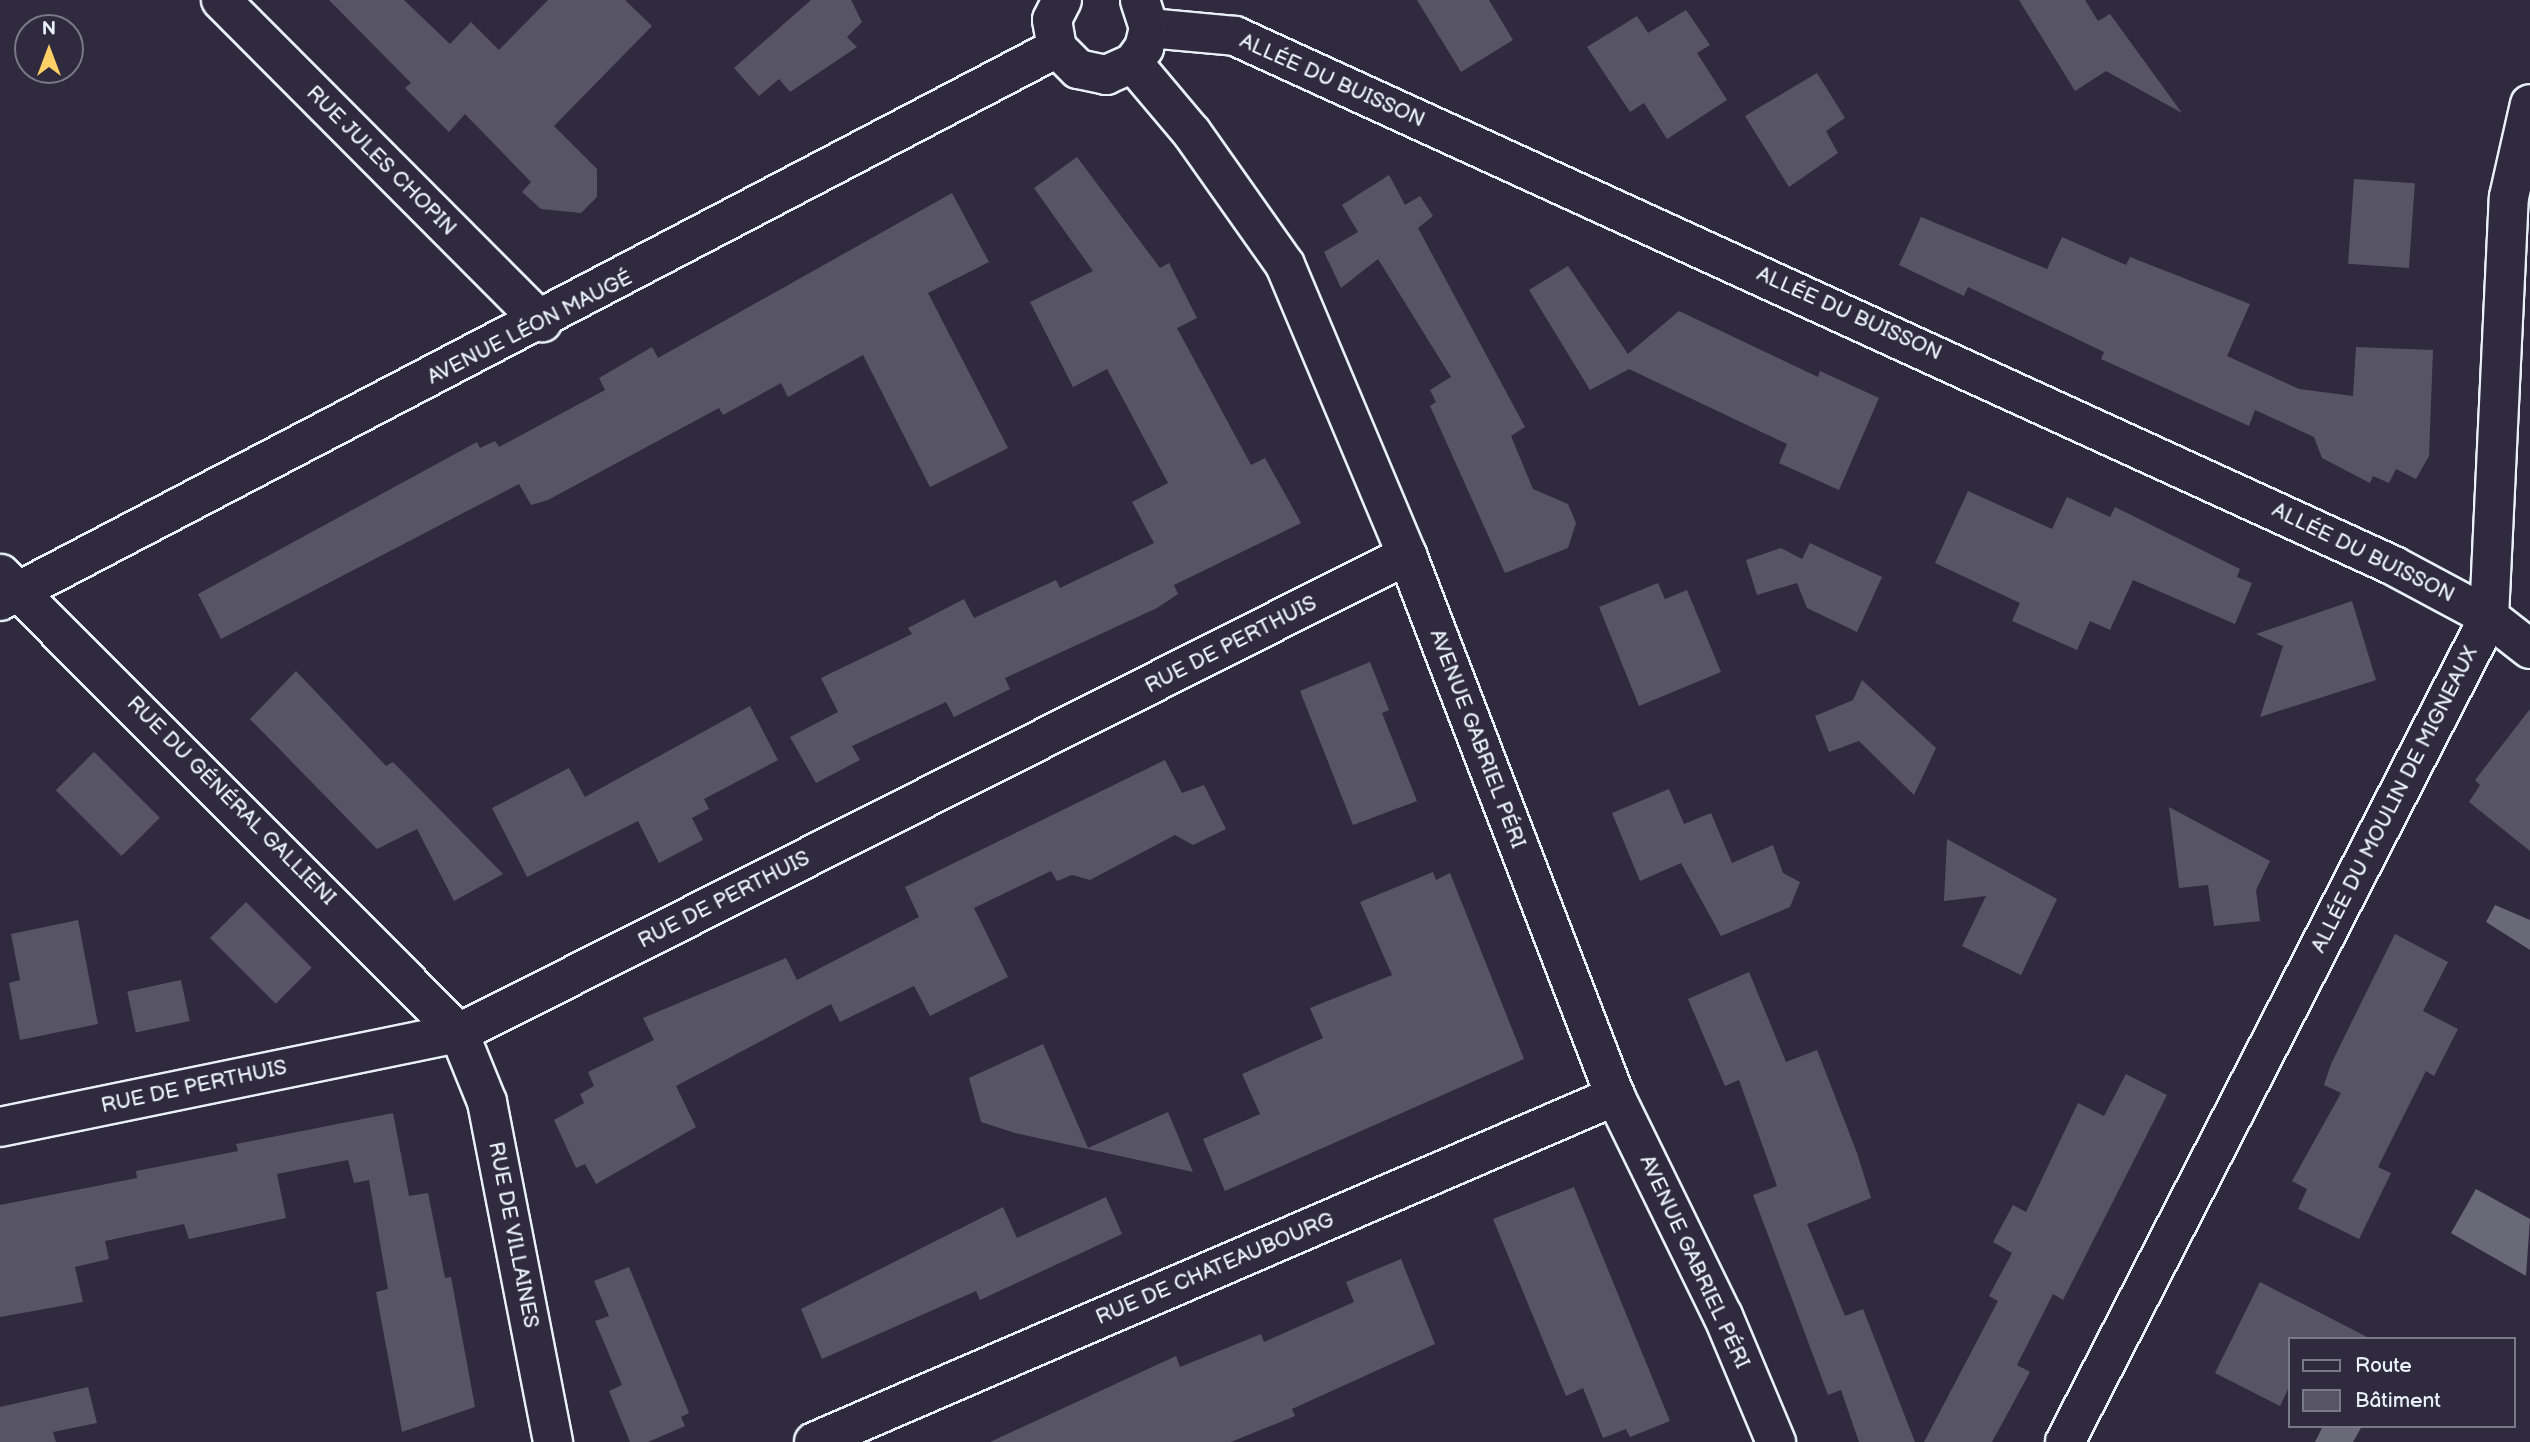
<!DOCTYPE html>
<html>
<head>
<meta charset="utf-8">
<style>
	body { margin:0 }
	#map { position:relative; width:2530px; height:1442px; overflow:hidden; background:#2f2a3d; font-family:"Balsamiq Sans",sans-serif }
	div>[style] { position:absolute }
	.water>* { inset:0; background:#696978 }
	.building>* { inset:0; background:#575565; transform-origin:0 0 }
	.roads { filter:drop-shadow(2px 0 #e8f1f8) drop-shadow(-2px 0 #e8f1f8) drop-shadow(0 2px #e8f1f8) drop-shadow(0 -2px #e8f1f8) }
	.street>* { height:38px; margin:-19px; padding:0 19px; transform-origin:19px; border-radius:19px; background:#2f2a3d }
	.secondary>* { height:38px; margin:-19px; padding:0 19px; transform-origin:19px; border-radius:19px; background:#2f2a3d }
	span { translate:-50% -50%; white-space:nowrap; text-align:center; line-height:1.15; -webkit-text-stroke:6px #2f2a3d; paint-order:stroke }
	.street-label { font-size:21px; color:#e8f1f8 }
	.legend { position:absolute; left:2288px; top:1337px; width:228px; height:91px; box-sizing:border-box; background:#2f2a3d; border:2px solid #797a88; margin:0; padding:9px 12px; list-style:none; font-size:21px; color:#e8f1f8 }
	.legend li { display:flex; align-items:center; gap:14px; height:35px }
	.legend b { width:35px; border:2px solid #797a88 }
	.north { position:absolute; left:14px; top:14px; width:70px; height:70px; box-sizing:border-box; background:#2f2a3d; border:2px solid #797a88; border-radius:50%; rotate:0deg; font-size:19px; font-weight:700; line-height:28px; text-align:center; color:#e8f1f8 }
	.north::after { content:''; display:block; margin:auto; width:24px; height:32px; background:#ffd166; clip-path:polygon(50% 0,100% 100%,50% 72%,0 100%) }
</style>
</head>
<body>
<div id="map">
	<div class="water">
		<i style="clip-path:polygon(2495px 905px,2530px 920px,2530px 950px,2486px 922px)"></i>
		<i style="clip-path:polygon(2476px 1189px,2530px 1219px,2526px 1276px,2451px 1233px)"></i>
		<i style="clip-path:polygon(2323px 1426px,2362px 1426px,2353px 1442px,2315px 1442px)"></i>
	</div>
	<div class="building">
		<i style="clip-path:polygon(329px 0,404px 0,450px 44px,471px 22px,499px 50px,548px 0,625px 0,652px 26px,554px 126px,597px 169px,597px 197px,581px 213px,541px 209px,522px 192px,531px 182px,465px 114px,449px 132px,405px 88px,411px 83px)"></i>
		<i style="clip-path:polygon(811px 0,851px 0,862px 22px,847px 37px,857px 47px,790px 92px,779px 79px,759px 96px,734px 68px)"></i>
		<i style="clip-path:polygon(1417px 0,1489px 0,1513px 40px,1461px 72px)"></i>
		<i style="clip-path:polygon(2019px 0,2085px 0,2098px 21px,2110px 14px,2182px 113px,2106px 71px,2075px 91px)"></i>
		<i style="clip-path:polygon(1686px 10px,1710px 45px,1697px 53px,1727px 100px,1667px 139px,1644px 103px,1630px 112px,1587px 47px,1637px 16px,1648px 33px)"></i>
		<i style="clip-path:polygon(1817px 73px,1845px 118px,1826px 131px,1838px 153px,1789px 187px,1745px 116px)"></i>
		<i style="clip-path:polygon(1077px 157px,1160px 268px,1169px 263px,1197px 318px,1177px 328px,1251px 465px,1265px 458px,1301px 523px,1174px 585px,1178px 594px,1157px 608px,1005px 678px,1010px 689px,954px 717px,946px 702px,852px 746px,860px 760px,816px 783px,790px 737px,838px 712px,821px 678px,912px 634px,908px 628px,964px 599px,974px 618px,1056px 580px,1060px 588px,1154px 543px,1132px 502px,1168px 483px,1107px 369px,1073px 387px,1030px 302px,1093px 271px,1034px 188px)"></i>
		<i style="clip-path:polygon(1389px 175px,1405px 205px,1420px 196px,1433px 216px,1418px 228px,1525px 427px,1511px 436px,1533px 489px,1568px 504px,1576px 523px,1568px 548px,1505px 573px,1430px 406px,1436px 402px,1430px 390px,1451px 377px,1378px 259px,1341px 288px,1324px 252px,1358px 232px,1342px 205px)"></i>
		<i style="left:2354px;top:179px;width:61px;height:85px;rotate:4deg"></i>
		<i style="clip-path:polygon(952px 193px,989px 262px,928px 293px,1008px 448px,930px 487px,863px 355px,788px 397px,781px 383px,723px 415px,719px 408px,548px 500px,531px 505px,519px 484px,221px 639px,198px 594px,477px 442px,480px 448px,495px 441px,499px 447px,605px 390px,599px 378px,652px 347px,658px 358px)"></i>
		<i style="clip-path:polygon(1921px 217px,2047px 269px,2062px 237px,2126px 265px,2130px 257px,2250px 304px,2227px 356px,2299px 389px,2353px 396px,2356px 347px,2433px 350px,2429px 456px,2416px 479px,2396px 469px,2389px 483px,2373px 476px,2370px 483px,2322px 458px,2314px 437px,2255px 410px,2249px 426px,2101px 359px,2104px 352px,1968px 287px,1964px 296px,1899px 265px)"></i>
		<i style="clip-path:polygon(1568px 266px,1628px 354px,1679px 311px,1818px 377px,1820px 371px,1879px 398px,1839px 490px,1779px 463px,1787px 444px,1629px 369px,1590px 390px,1529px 290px)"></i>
		<i style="clip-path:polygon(1968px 491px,2052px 529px,2067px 497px,2110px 517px,2115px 507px,2240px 569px,2237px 577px,2252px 583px,2235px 624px,2133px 580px,2110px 630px,2090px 621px,2077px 650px,2012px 621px,2020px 603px,1935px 563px)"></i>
		<i style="clip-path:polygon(1810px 543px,1882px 577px,1857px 632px,1807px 608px,1797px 583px,1757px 595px,1746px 560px,1781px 548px,1802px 559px)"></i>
		<i style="clip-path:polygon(1658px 583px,1665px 599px,1687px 590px,1721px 672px,1639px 706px,1599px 607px)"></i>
		<i style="clip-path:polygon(2352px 601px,2376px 680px,2260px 717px,2283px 646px,2256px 634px)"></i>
		<i style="clip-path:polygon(1370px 662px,1389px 710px,1382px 713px,1417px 801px,1353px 825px,1300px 691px)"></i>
		<i style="clip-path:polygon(296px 671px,386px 766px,393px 762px,503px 874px,454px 901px,417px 829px,377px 849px,250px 719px)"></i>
		<i style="clip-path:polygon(1862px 680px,1936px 748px,1914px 795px,1859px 741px,1829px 752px,1815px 716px,1853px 700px)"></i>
		<i style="clip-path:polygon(750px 706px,778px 760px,704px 799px,709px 809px,692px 818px,703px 840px,659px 863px,638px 821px,527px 877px,492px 808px,569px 768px,585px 797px)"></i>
		<i style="clip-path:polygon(2530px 709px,2530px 851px,2469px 802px,2480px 785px,2475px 780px)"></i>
		<i style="left:94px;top:752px;width:93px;height:54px;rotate:45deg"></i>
		<i style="clip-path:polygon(1165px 760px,1182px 793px,1204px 785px,1226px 829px,1193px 845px,1175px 835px,1090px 880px,1072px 875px,1057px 881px,1051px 871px,974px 908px,1008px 977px,930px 1016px,914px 986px,840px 1022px,831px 1004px,676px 1086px,696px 1127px,596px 1184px,585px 1164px,576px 1168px,554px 1120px,584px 1103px,580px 1094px,594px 1086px,588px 1072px,654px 1040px,643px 1018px,786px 958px,797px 980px,919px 917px,905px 887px)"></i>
		<i style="clip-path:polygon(1669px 789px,1684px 824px,1711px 813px,1732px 863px,1773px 845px,1783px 873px,1800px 882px,1790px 907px,1721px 936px,1681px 863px,1640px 881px,1612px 813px)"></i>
		<i style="clip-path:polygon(2169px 807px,2270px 861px,2256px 890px,2260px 921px,2214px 926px,2208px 885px,2179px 888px)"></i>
		<i style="clip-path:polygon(1947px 839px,2057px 899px,2021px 975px,1962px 946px,1986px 896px,1944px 901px)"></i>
		<i style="clip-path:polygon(1433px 872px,1436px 880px,1450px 873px,1524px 1059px,1225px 1191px,1203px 1139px,1260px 1114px,1242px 1074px,1323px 1038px,1310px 1008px,1392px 975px,1360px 902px)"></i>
		<i style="left:246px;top:902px;width:93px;height:51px;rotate:45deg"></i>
		<i style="clip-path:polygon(78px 920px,98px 1024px,20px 1040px,9px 983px,20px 980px,11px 934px)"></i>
		<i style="clip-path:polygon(2395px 934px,2448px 962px,2423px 1011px,2458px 1029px,2434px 1076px,2426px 1071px,2378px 1167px,2391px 1173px,2359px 1239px,2298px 1209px,2307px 1189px,2292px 1181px,2341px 1093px,2324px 1085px,2331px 1064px)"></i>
		<i style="clip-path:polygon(1749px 972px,1786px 1062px,1817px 1050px,1857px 1153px,1871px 1198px,1807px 1224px,1845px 1316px,1863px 1309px,1915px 1442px,1859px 1442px,1841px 1390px,1828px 1395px,1753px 1195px,1777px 1186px,1739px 1080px,1725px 1086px,1688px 999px)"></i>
		<i style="left:181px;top:980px;width:42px;height:55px;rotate:78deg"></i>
		<i style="clip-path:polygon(1043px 1044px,1088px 1148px,1168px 1112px,1193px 1172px,1015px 1133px,981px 1122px,969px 1078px)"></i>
		<i style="clip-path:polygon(2126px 1074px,2167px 1095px,2063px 1300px,2053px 1294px,2017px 1365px,2030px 1372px,1992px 1442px,1924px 1442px,1998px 1301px,1989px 1296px,2012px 1253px,1993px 1242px,2013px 1205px,2026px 1212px,2078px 1103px,2104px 1116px)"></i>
		<i style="clip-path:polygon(393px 1113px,409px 1196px,428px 1193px,445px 1278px,451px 1277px,475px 1407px,402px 1432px,376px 1292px,388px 1289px,369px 1180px,354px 1183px,348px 1160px,277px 1174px,286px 1218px,189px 1239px,184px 1224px,105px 1241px,109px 1259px,75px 1267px,83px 1302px,0 1317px,0 1205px,137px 1178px,136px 1171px,238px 1151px,236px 1144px)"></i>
		<i style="clip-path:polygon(1574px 1187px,1670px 1421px,1630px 1437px,1626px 1429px,1603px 1438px,1583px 1388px,1566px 1396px,1493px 1219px)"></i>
		<i style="clip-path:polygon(1106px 1197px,1122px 1234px,980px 1300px,976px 1291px,822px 1359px,801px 1309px,1003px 1207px,1017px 1238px)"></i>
		<i style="clip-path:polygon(1401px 1259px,1435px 1344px,1292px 1409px,1295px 1416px,1231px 1442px,990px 1442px,1176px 1356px,1180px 1367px,1261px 1334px,1264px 1342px,1354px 1302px,1346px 1282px)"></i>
		<i style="clip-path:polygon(629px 1267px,689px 1413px,681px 1417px,685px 1426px,648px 1442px,630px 1442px,609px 1391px,622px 1385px,595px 1321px,609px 1316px,594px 1281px)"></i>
		<i style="clip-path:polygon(2260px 1282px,2371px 1339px,2290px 1339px,2290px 1385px,2280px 1406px,2215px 1373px)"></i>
		<i style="clip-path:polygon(88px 1387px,97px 1423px,53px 1432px,56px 1442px,0 1442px,0 1407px)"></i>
	</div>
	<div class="roads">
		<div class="street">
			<i style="left:221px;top:0;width:455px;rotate:45.1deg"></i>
			<i style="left:1149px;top:28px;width:86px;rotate:5.3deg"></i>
			<i style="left:1235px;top:36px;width:1274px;rotate:24.57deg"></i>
			<i style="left:2394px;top:566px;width:108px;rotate:28.2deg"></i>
			<i style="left:2489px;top:617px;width:52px;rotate:38deg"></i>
			<i style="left:1px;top:574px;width:648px;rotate:45.06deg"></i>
			<i style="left:459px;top:1033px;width:74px;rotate:67.9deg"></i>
			<i style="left:487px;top:1102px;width:346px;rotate:79deg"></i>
			<i style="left:0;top:601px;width:1193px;rotate:-27.62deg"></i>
			<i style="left:0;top:1127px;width:469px;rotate:-11.6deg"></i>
			<i style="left:459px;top:1033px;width:1062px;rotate:-26.76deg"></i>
			<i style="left:814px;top:1442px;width:873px;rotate:-23.36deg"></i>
			<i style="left:2065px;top:1442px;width:928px;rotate:-62.8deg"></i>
			<i style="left:2489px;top:617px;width:420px;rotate:-87.3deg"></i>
			<i style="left:2509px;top:197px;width:95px;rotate:-77.3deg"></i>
		</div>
		<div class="secondary">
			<i style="left:1062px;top:0;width:22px;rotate:117deg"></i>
			<i style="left:1052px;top:20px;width:28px;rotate:80deg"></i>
			<i style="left:1057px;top:48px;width:30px;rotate:45deg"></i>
			<i style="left:1078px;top:69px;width:29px;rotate:12deg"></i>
			<i style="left:1106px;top:75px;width:30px;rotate:-24deg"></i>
			<i style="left:1133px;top:63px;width:19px;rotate:-54deg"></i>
			<i style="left:1144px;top:48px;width:21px;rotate:-76deg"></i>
			<i style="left:1149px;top:28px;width:29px;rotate:-108deg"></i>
			<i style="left:1133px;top:63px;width:92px;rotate:49.9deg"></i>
			<i style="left:1192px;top:133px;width:161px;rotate:54.8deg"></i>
			<i style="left:1285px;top:265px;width:315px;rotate:67.2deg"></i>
			<i style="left:1407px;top:555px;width:580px;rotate:68.97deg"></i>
			<i style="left:1615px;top:1096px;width:245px;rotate:63.9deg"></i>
			<i style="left:1723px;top:1316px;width:137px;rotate:67.2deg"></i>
		</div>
	</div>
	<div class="street-label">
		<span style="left:1332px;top:81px;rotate:24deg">ALLÉE DU BUISSON</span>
		<span style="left:381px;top:161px;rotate:45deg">RUE JULES CHOPIN</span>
		<span style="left:1849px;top:314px;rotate:24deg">ALLÉE DU BUISSON</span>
		<span style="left:530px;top:328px;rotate:-27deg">AVENUE LÉON MAUGÉ</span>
		<span style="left:2363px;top:553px;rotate:26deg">ALLÉE DU BUISSON</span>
		<span style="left:1231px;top:645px;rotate:-27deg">RUE DE PERTHUIS</span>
		<span style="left:1477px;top:739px;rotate:69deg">AVENUE GABRIEL PÉRI</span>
		<span style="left:2395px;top:800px;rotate:-63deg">ALLÉE DU MOULIN DE MIGNEAUX</span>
		<span style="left:231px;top:801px;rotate:45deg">RUE DU GÉNÉRAL GALLIENI</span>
		<span style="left:724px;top:900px;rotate:-27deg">RUE DE PERTHUIS</span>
		<span style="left:194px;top:1087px;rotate:-12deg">RUE DE PERTHUIS</span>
		<span style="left:513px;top:1235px;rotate:79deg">RUE DE VILLAINES</span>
		<span style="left:1694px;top:1262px;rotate:65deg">AVENUE GABRIEL PÉRI</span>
		<span style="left:1215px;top:1269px;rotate:-23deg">RUE DE CHATEAUBOURG</span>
	</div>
	<ul class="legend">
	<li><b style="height:9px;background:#2f2a3d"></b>Route</li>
	<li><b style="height:19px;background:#575565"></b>Bâtiment</li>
	</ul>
	<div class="north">N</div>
</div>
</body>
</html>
